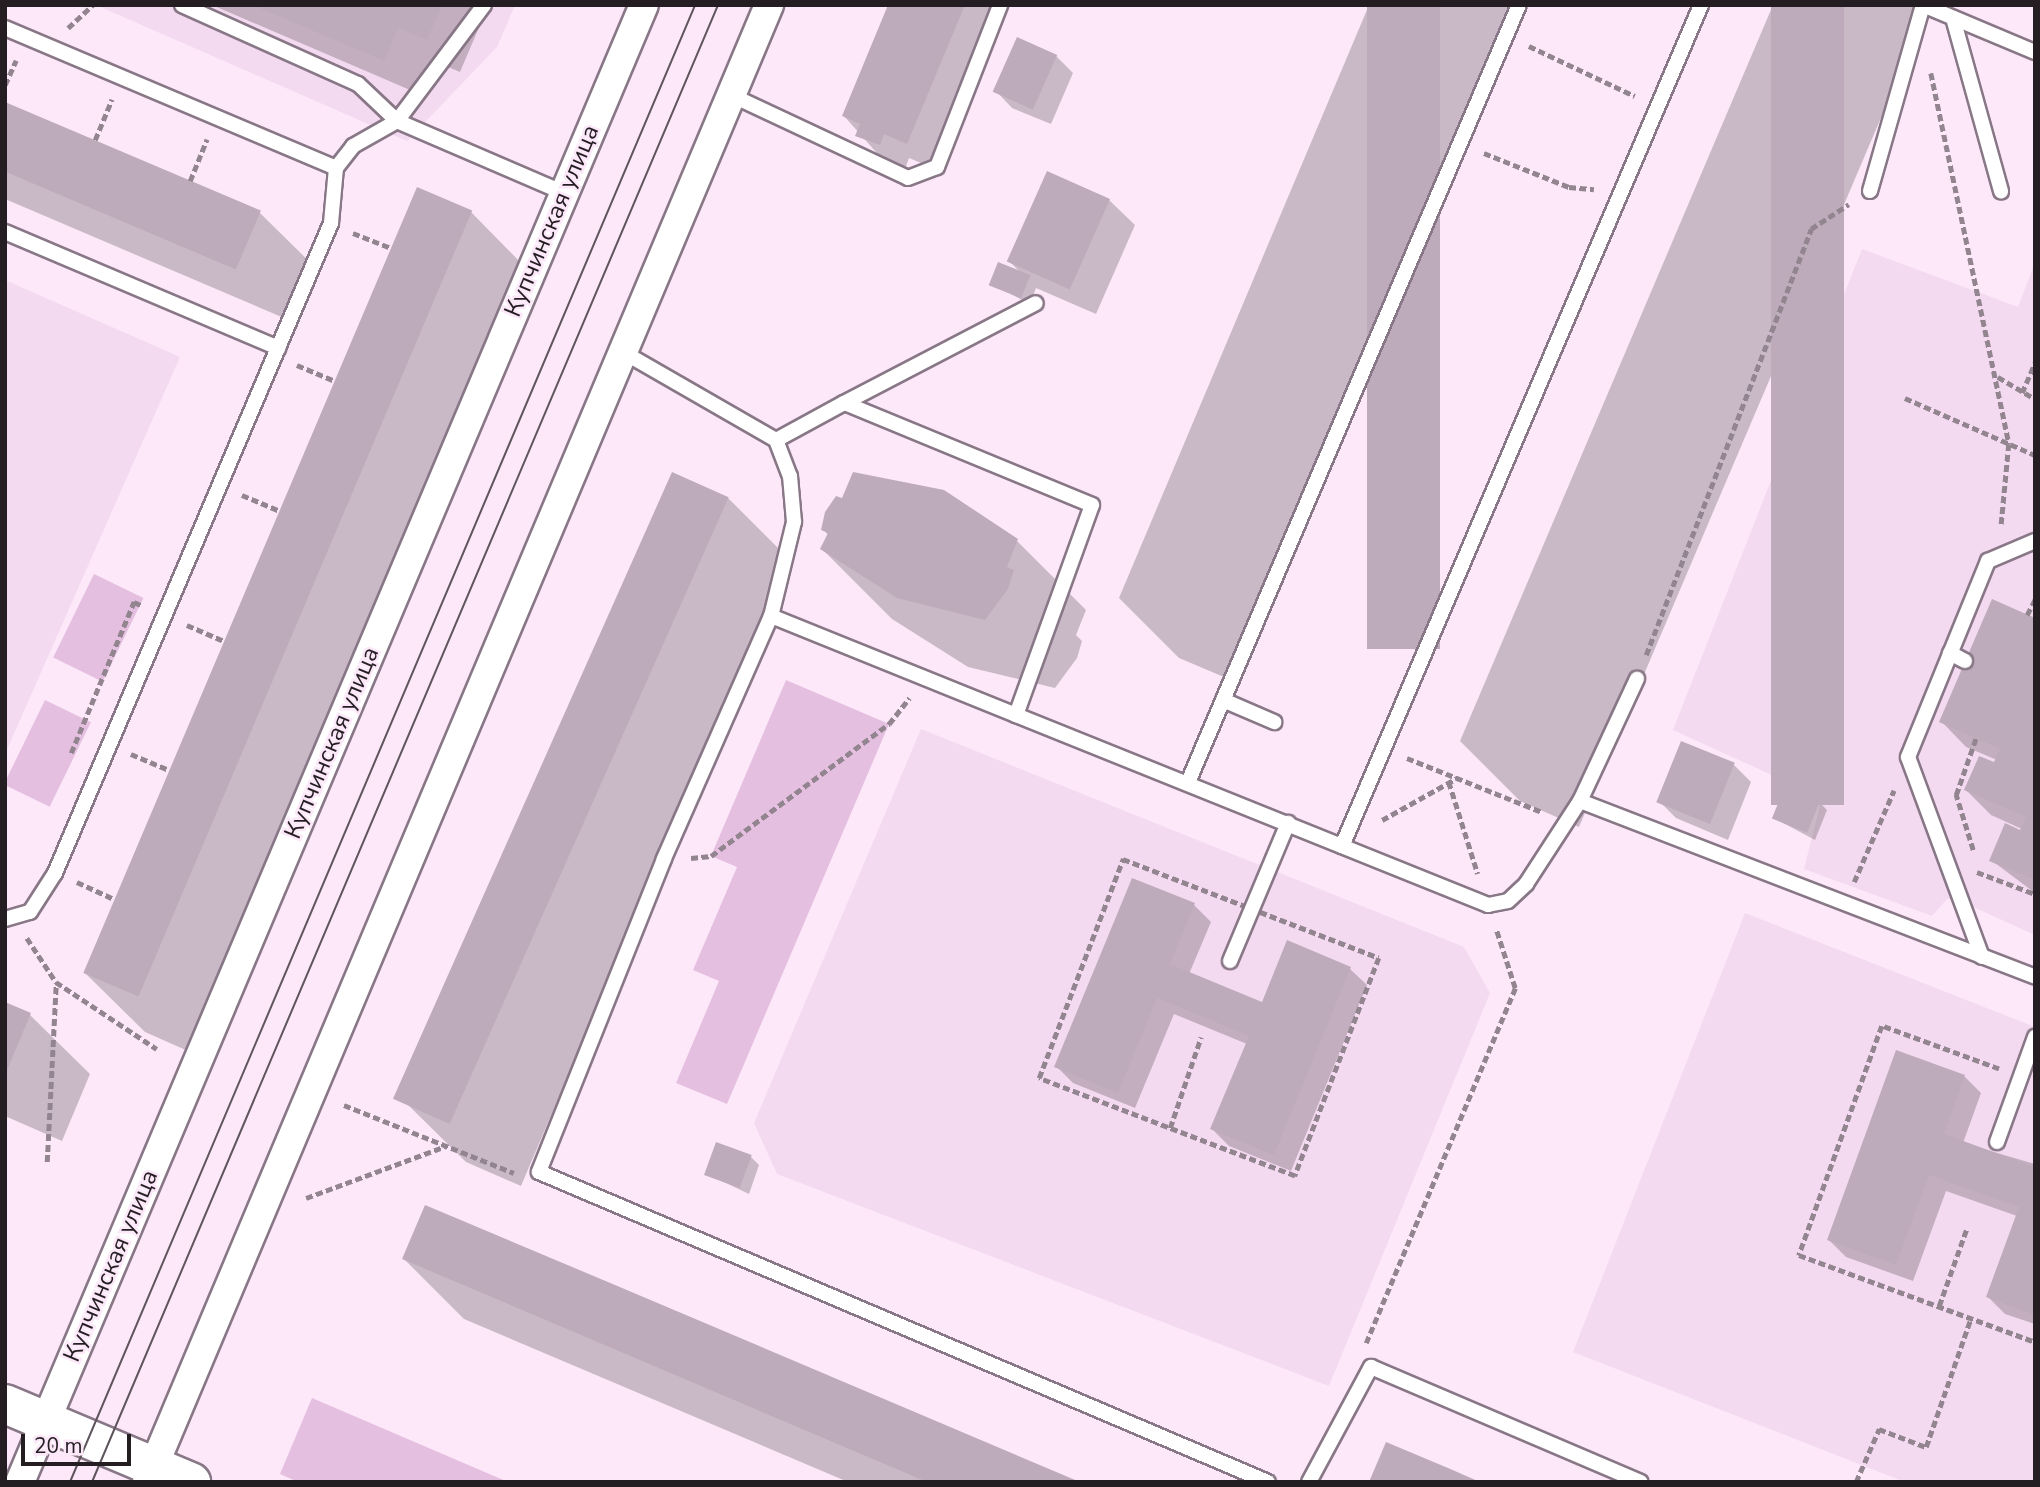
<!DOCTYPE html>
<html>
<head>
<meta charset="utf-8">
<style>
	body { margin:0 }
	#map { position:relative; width:2040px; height:1487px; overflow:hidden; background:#fce8f9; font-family:"Nunito Sans",sans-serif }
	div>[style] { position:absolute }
	.built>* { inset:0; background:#f4daf0 }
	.green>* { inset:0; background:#e5bfe0; transform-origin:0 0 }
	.shadow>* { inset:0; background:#0003 }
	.building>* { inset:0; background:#bdabbb; transform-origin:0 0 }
	.path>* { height:4.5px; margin-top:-2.25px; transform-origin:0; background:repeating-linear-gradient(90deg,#928590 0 7px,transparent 0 10.5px) }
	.roads { filter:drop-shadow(2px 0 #887786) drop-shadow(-2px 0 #887786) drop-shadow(0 2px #887786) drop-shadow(0 -2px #887786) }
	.lane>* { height:14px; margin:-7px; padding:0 7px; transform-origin:7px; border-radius:7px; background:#fff }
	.street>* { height:28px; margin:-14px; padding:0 14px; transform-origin:14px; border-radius:14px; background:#fff }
	.secondary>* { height:38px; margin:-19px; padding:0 19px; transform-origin:19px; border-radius:19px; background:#fff }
	.tram>* { height:2px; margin:-1px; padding:0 1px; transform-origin:1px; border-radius:1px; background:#5f555d }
	span { translate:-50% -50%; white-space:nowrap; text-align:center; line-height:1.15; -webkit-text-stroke:5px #fce8f9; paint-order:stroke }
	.street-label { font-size:24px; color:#241e23 }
	.frame { position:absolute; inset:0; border:7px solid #241e23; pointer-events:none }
	.scale { position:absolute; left:21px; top:1434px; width:110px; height:32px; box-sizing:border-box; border:4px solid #241e23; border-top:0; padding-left:9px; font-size:21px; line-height:24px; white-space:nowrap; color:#241e23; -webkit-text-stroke:5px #fce8f9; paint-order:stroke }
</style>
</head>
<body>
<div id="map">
	<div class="built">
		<i style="clip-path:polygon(96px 5px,515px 5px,497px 47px,407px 141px)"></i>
		<i style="clip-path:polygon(1862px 249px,2018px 307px,2035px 262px,2035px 935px,1960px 901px,1947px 899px,1932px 916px,1804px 869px,1822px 798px,1673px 730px)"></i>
		<i style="clip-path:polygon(5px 280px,180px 357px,5px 754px)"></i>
		<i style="clip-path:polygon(921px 729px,1464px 947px,1490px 993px,1329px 1386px,777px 1174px,754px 1123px)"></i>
		<i style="clip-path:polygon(1745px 913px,2035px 1027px,2035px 1482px,1905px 1482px,1573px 1352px)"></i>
	</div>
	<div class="green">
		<i style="left:94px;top:574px;width:55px;height:93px;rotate:26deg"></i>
		<i style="clip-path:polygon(786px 680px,889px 724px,727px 1104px,676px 1083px,719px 981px,693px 970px,737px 867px,711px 856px)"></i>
		<i style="left:45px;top:700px;width:51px;height:94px;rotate:26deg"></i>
		<i style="clip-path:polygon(312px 1398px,508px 1482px,298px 1482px,280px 1474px)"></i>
	</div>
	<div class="shadow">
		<i style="clip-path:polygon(212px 5px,480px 5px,486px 11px,460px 72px,431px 60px,417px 93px)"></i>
		<i style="clip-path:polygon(890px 5px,1000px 5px,933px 168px,909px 158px,905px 169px,883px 160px,844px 116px)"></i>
		<i style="clip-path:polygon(1369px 5px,1524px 5px,1238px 683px,1179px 658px,1119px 598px)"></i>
		<i style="clip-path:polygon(1773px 5px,1929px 5px,1579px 827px,1520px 801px,1460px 741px)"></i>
		<i style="clip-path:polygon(1056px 56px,1073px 73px,1051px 124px,1012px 108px,996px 91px)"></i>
		<i style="clip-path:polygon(5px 104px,260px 213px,320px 272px,298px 324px,5px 199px)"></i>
		<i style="clip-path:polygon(1109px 200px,1135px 225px,1096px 314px,1036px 288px,1030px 304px,991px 284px,1021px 273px,1010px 262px)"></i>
		<i style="clip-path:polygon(471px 212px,530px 272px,197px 1055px,145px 1032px,85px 973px)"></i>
		<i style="clip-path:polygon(728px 498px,788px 558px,521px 1186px,466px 1162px,406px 1103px)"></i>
		<i style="clip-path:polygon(823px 529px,1017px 541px,1086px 610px,1076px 635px,1082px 641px,1077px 658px,1055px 688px,968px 667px,892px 619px,822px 549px,828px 535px)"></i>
		<i style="clip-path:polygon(2035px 620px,2035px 893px,1991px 860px,2022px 829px,1991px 815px,1966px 790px,1997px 760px,1966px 747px,1941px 721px)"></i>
		<i style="clip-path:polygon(1734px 765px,1751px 782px,1728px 840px,1676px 818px,1659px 801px)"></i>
		<i style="clip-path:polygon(1819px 802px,1827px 810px,1815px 840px,1774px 818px)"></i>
		<i style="clip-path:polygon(1194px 905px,1211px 922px,1189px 974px,1263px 1004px,1350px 969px,1367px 985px,1291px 1171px,1229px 1146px,1212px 1129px,1247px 1044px,1174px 1014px,1135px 1108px,1073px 1083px,1056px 1066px)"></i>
		<i style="clip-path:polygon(5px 1004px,30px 1015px,90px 1074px,62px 1141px,5px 1116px)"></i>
		<i style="clip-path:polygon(1964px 1076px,1981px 1093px,1963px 1143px,2035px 1164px,2035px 1324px,2005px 1314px,1988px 1297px,2017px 1216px,1946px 1191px,1913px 1281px,1846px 1257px,1829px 1240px)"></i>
		<i style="clip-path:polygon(751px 1157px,759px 1165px,749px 1194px,707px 1174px)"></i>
		<i style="clip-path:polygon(404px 1259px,1075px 1482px,848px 1482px,464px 1319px)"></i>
	</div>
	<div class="building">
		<i style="clip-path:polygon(253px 5px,442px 5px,427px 40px,398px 28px,384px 61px)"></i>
		<i style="clip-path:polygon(888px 5px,965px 5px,907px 144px,884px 134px,880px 145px,855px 136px,860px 124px,842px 116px)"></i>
		<i style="left:1367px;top:5px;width:73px;height:644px"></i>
		<i style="left:1771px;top:5px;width:73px;height:800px"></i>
		<i style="left:1017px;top:37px;width:44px;height:60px;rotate:24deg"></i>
		<i style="left:5px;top:102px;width:278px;height:64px;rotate:23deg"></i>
		<i style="left:1047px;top:171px;width:69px;height:99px;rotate:24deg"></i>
		<i style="left:417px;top:187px;width:60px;height:854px;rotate:23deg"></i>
		<i style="left:998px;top:262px;width:35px;height:25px;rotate:22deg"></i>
		<i style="left:672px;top:472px;width:62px;height:686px;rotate:24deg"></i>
		<i style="clip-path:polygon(853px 472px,944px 490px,1018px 539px,1007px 567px,1014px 570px,1008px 589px,985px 620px,897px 598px,820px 549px,828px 533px,821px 530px,825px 512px,836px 496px,842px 498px)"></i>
		<i style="clip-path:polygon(1992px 599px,2035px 618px,2035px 880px,1989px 861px,2005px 823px,2020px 830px,2026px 817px,1964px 790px,1979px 756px,1994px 762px,2000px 749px,1939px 722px)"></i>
		<i style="left:1681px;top:741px;width:58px;height:66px;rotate:22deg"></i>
		<i style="left:1785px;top:786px;width:38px;height:35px;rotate:22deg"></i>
		<i style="clip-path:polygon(1132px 878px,1195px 903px,1170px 964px,1262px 1002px,1287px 940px,1351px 967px,1274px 1155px,1210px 1129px,1249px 1036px,1157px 998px,1118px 1093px,1054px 1067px)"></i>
		<i style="clip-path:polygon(5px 1002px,31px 1013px,5px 1075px)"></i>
		<i style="clip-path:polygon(1896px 1050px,1965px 1075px,1944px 1134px,2032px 1166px,2035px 1160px,2035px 1315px,1986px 1297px,2019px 1207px,1929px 1175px,1896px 1265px,1827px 1240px)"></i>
		<i style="left:716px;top:1142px;width:38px;height:35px;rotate:20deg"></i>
		<i style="clip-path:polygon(425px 1205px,615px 1285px,1080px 1482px,927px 1482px,402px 1259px)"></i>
		<i style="clip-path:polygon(1386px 1442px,1448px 1468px,1480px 1482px,1369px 1482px)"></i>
	</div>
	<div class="path">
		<i style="left:68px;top:28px;width:34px;rotate:-43deg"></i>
		<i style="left:1529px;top:46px;width:117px;rotate:25.3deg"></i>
		<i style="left:1931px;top:73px;width:379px;rotate:78.1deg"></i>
		<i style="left:2009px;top:444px;width:84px;rotate:95.4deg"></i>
		<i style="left:5px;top:85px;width:27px;rotate:-66deg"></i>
		<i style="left:95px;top:140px;width:44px;rotate:-67.5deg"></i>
		<i style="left:1484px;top:153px;width:92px;rotate:21.8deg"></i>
		<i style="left:1569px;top:187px;width:25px;rotate:5deg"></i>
		<i style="left:190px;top:181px;width:45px;rotate:-68deg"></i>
		<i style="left:353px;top:233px;width:41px;rotate:21.5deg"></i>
		<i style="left:297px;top:365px;width:41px;rotate:22.8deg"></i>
		<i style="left:1998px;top:377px;width:43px;rotate:30.7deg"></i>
		<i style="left:2022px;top:393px;width:33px;rotate:-67deg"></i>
		<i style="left:1905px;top:398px;width:142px;rotate:23.7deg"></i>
		<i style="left:242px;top:495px;width:41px;rotate:22.8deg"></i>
		<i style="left:2027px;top:615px;width:18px;rotate:-63deg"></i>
		<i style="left:187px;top:625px;width:40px;rotate:23.4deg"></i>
		<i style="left:1646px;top:655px;width:457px;rotate:-68.8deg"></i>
		<i style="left:1811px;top:229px;width:45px;rotate:-33.3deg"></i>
		<i style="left:71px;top:753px;width:164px;rotate:-67.4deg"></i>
		<i style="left:134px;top:602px;width:10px;rotate:24deg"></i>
		<i style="left:131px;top:754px;width:41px;rotate:22.8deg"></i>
		<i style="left:1407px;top:758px;width:145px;rotate:21.8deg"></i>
		<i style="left:1449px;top:782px;width:96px;rotate:72.5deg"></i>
		<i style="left:1382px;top:820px;width:86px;rotate:-29.2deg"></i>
		<i style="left:1973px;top:850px;width:58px;rotate:-107.2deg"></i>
		<i style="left:1956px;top:795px;width:60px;rotate:-70.7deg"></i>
		<i style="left:691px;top:858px;width:20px;rotate:-6deg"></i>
		<i style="left:711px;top:856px;width:222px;rotate:-36.6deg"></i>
		<i style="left:889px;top:724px;width:33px;rotate:-52deg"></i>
		<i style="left:1123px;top:859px;width:274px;rotate:21.1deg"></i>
		<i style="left:1379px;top:958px;width:234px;rotate:111.1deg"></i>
		<i style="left:1295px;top:1176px;width:274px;rotate:-159.1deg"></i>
		<i style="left:1039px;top:1078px;width:235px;rotate:-69deg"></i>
		<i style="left:1977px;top:872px;width:62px;rotate:20.8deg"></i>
		<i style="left:77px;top:882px;width:41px;rotate:24.7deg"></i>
		<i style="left:1854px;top:882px;width:100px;rotate:-66.5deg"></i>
		<i style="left:27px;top:938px;width:53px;rotate:56.6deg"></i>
		<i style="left:56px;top:982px;width:121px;rotate:33.6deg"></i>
		<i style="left:1999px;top:1069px;width:125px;rotate:-159.8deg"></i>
		<i style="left:1882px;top:1026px;width:244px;rotate:109.9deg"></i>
		<i style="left:1799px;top:1255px;width:252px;rotate:20.2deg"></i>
		<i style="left:344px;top:1105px;width:183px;rotate:21.8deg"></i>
		<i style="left:1170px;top:1128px;width:96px;rotate:-71.2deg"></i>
		<i style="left:47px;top:1162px;width:179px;rotate:-87.1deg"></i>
		<i style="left:306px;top:1198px;width:149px;rotate:-20.4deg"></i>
		<i style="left:1939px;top:1306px;width:83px;rotate:-70.3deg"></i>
		<i style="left:1366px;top:1343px;width:385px;rotate:-67.2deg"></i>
		<i style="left:1515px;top:988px;width:62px;rotate:-107.9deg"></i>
		<i style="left:1856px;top:1482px;width:58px;rotate:-66.5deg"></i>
		<i style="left:1879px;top:1429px;width:50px;rotate:21deg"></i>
		<i style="left:1926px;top:1447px;width:137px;rotate:-70.8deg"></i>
	</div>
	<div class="roads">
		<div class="lane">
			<i style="left:182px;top:5px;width:193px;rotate:24.2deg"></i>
			<i style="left:358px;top:84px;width:54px;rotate:43.5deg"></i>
			<i style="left:397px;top:121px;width:182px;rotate:23.3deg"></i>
			<i style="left:1923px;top:5px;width:121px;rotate:22.8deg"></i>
			<i style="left:1953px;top:18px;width:180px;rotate:74.5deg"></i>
			<i style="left:5px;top:28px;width:359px;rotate:22.9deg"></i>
			<i style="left:731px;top:95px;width:195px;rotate:25.1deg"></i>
			<i style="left:908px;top:178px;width:31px;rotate:-21deg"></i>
			<i style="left:937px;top:167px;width:174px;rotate:-68.7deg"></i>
			<i style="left:1870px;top:191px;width:193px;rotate:-74.1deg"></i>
			<i style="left:5px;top:232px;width:297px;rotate:23deg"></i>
			<i style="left:623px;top:352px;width:177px;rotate:29.9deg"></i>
			<i style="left:776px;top:440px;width:39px;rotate:69deg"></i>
			<i style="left:790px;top:476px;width:46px;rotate:85deg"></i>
			<i style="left:794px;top:522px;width:97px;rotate:103.7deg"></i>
			<i style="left:771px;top:616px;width:266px;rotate:113.8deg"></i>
			<i style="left:664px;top:859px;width:337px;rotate:111.8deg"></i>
			<i style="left:539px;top:1172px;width:792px;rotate:23.04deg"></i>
			<i style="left:844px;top:403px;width:216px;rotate:-27.5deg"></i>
			<i style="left:771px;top:616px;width:264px;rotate:22deg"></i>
			<i style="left:1016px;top:715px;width:223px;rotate:-70.1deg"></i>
			<i style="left:1092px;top:505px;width:268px;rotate:-157.6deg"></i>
			<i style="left:844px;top:403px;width:77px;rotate:151.4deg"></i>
			<i style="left:1950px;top:653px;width:17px;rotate:28deg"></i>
			<i style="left:1223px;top:700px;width:56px;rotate:23.3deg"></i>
			<i style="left:1016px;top:715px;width:509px;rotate:21.93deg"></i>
			<i style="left:1488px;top:905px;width:20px;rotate:-11deg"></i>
			<i style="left:1508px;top:901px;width:25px;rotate:-43deg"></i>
			<i style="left:1526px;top:884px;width:99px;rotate:-57deg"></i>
			<i style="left:1580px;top:801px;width:135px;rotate:-65deg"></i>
			<i style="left:1189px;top:780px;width:842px;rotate:-66.94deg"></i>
			<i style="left:1580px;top:801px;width:488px;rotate:21.1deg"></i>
			<i style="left:1342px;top:846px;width:914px;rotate:-66.88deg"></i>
			<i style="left:5px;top:919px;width:26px;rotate:-16deg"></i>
			<i style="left:30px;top:912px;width:46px;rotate:-57.3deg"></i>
			<i style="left:55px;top:873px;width:706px;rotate:-66.99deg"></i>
			<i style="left:331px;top:223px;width:55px;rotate:-84.8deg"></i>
			<i style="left:336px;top:168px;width:28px;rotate:-52deg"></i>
			<i style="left:353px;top:146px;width:51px;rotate:-29.6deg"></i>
			<i style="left:397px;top:121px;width:145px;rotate:-53.1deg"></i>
			<i style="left:1982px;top:957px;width:213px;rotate:-110.3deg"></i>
			<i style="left:1908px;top:757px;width:212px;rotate:-67.8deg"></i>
			<i style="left:1988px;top:561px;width:51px;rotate:-23.1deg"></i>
			<i style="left:1230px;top:961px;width:150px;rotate:-67.2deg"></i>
			<i style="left:1997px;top:1142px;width:112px;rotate:-70.1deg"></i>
			<i style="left:1309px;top:1482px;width:131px;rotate:-61.7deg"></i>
			<i style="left:1371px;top:1367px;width:293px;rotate:23.1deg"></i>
		</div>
		<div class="street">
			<i style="left:20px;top:1482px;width:1603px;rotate:-67.1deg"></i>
			<i style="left:147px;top:1482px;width:1603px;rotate:-67.16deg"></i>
		</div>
		<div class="secondary">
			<i style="left:5px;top:1404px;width:202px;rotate:22.8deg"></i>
		</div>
	</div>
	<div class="tram">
		<i style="left:70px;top:1482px;width:1604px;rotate:-67.06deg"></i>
		<i style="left:92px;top:1482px;width:1604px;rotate:-67.03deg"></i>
	</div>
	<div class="street-label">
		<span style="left:552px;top:221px;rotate:-67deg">Купчинская улица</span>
		<span style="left:332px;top:743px;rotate:-67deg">Купчинская улица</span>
		<span style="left:111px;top:1266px;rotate:-67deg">Купчинская улица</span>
	</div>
	<div class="frame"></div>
	<div class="scale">20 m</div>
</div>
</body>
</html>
